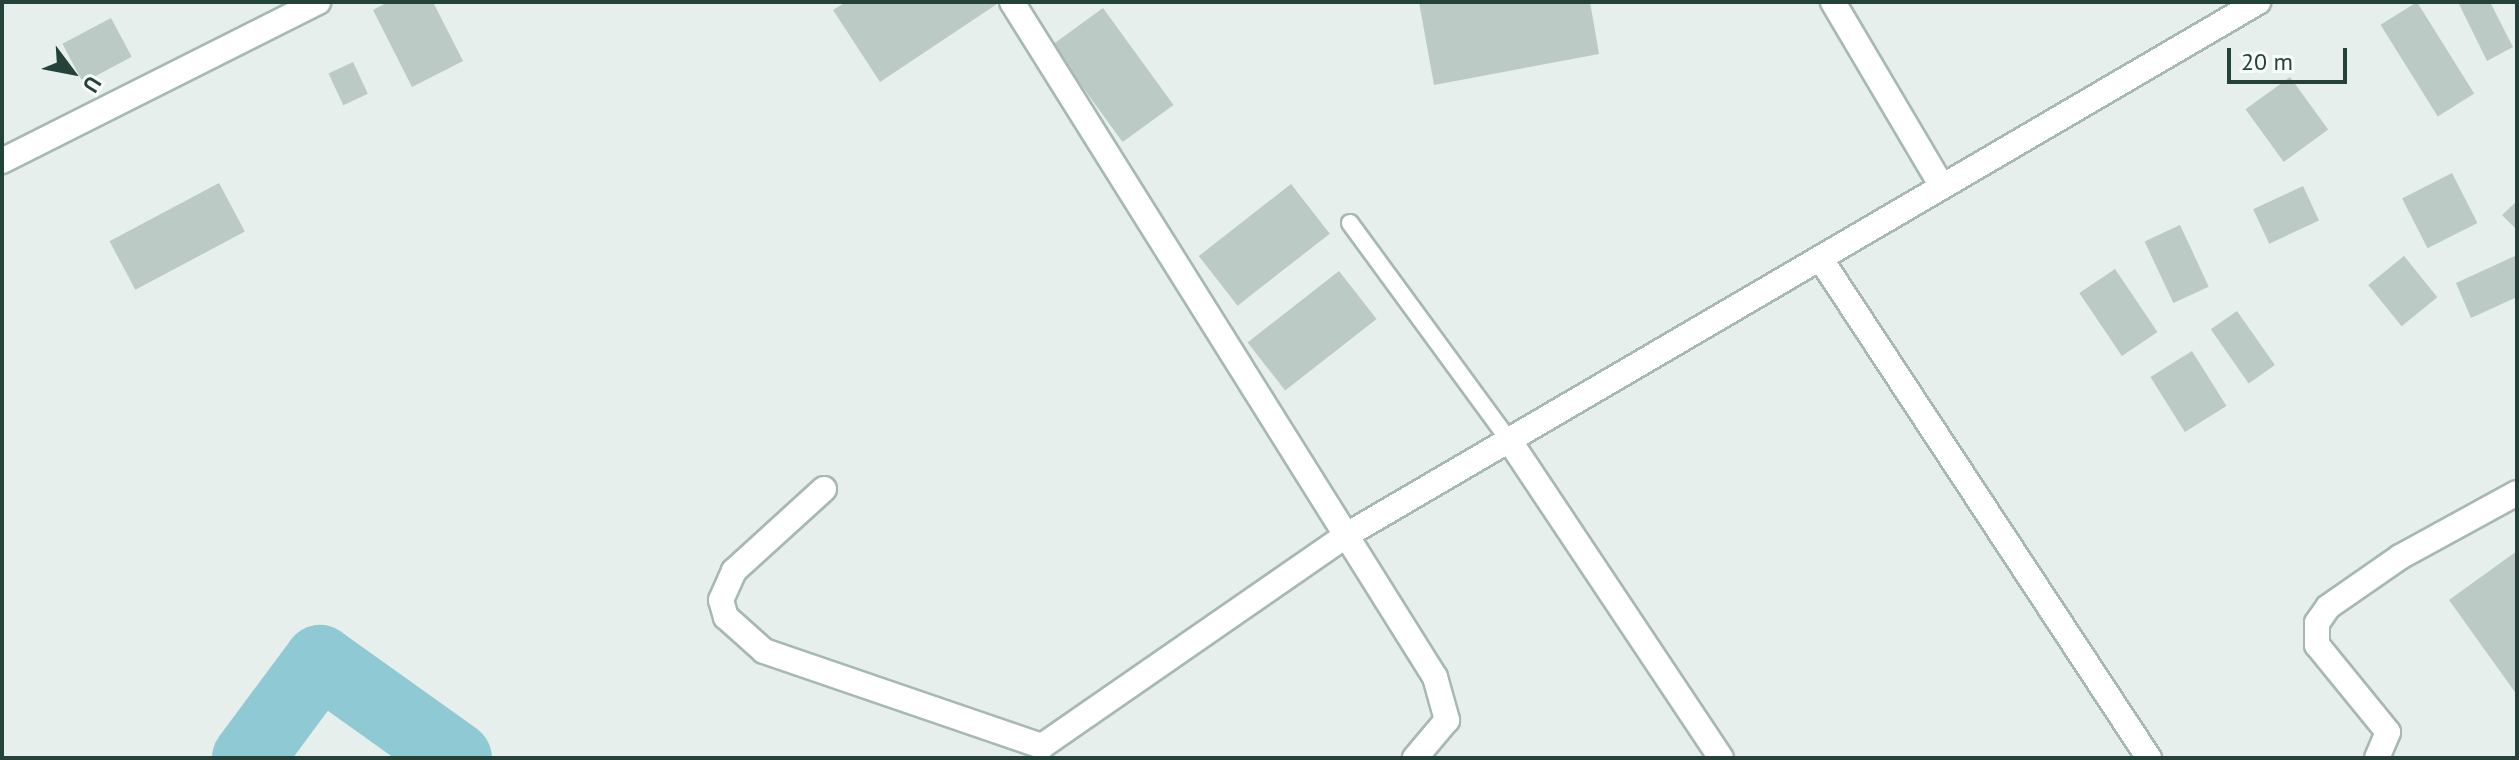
<!DOCTYPE html>
<html>
<head>
<meta charset="utf-8">
<style>
	body { margin:0 }
	#map { position:relative; width:2519px; height:760px; overflow:hidden; background:#e6efeb; font-family:"PT Sans",sans-serif }
	div>[style] { position:absolute }
	.river>* { height:72px; margin:-36px; padding:0 36px; transform-origin:36px; border-radius:36px; background:#8ec9d4 }
	.building>* { inset:0; background:#bbcac4; transform-origin:0 0 }
	.roads { filter:drop-shadow(2px 0 #a8b8b2) drop-shadow(-2px 0 #a8b8b2) drop-shadow(0 2px #a8b8b2) drop-shadow(0 -2px #a8b8b2) }
	.lane>* { height:16px; margin:-8px; padding:0 8px; transform-origin:8px; border-radius:8px; background:#fff }
	.street>* { height:24px; margin:-12px; padding:0 12px; transform-origin:12px; border-radius:12px; background:#fff }
	span { translate:-50% -50%; white-space:nowrap; text-align:center; line-height:1.15; -webkit-text-stroke:6px #f7fbf9; paint-order:stroke }
	.frame { position:absolute; inset:0; border:4px solid #24423a; pointer-events:none }
	.north { position:absolute; left:32px; top:32px; width:80px; height:80px; -webkit-text-stroke:6px #f7fbf9; paint-order:stroke; rotate:122deg; font-size:22px; font-weight:700; line-height:32px; text-align:center; color:#24423a }
	.north::after { content:''; display:block; margin:auto; width:28px; height:36px; background:#24423a; clip-path:polygon(50% 0,100% 100%,50% 72%,0 100%) }
	.scale { position:absolute; left:2227px; top:48px; width:120px; height:36px; box-sizing:border-box; border:4px solid #24423a; border-top:0; padding-left:10px; font-size:24px; line-height:28px; white-space:nowrap; color:#24423a; -webkit-text-stroke:6px #f7fbf9; paint-order:stroke }
</style>
</head>
<body>
<div id="map">
	<div class="river">
		<i style="left:248px;top:758px;width:121px;rotate:-53.4deg"></i>
		<i style="left:320px;top:661px;width:167px;rotate:35.5deg"></i>
	</div>
	<div class="building">
		<i style="clip-path:polygon(388px 2px,433px 2px,463px 61px,412px 87px,373px 10px)"></i>
		<i style="clip-path:polygon(846px 2px,1000px 2px,880px 82px,833px 10px)"></i>
		<i style="clip-path:polygon(1419px 2px,1590px 2px,1599px 54px,1434px 85px)"></i>
		<i style="left:2417px;top:2px;width:108px;height:43px;rotate:58deg"></i>
		<i style="clip-path:polygon(2458px 2px,2490px 2px,2513px 47px,2487px 61px)"></i>
		<i style="left:1103px;top:8px;width:120px;height:63px;rotate:54deg"></i>
		<i style="left:111px;top:18px;width:44px;height:55px;rotate:62deg"></i>
		<i style="left:353px;top:62px;width:35px;height:27px;rotate:65deg"></i>
		<i style="left:2290px;top:77px;width:65px;height:55px;rotate:54deg"></i>
		<i style="left:2452px;top:173px;width:56px;height:56px;rotate:63deg"></i>
		<i style="left:219px;top:183px;width:55px;height:124px;rotate:62deg"></i>
		<i style="left:1291px;top:184px;width:63px;height:117px;rotate:52deg"></i>
		<i style="left:2303px;top:186px;width:38px;height:55px;rotate:65deg"></i>
		<i style="clip-path:polygon(2517px 201px,2517px 230px,2502px 215px)"></i>
		<i style="left:2180px;top:225px;width:68px;height:39px;rotate:65deg"></i>
		<i style="clip-path:polygon(2517px 255px,2517px 297px,2471px 318px,2456px 283px)"></i>
		<i style="left:2404px;top:256px;width:53px;height:46px;rotate:51deg"></i>
		<i style="left:2115px;top:269px;width:76px;height:43px;rotate:56deg"></i>
		<i style="left:1339px;top:271px;width:61px;height:116px;rotate:52deg"></i>
		<i style="left:2237px;top:311px;width:66px;height:32px;rotate:55deg"></i>
		<i style="left:2192px;top:351px;width:65px;height:49px;rotate:58deg"></i>
		<i style="clip-path:polygon(2517px 551px,2517px 695px,2449px 600px)"></i>
	</div>
	<div class="roads">
		<div class="lane">
			<i style="left:1350px;top:223px;width:269px;rotate:53.8deg"></i>
		</div>
		<div class="street">
			<i style="left:1012px;top:2px;width:797px;rotate:57.93deg"></i>
			<i style="left:1435px;top:677px;width:45px;rotate:74.4deg"></i>
			<i style="left:1447px;top:720px;width:50px;rotate:130.1deg"></i>
			<i style="left:1833px;top:2px;width:214px;rotate:59.4deg"></i>
			<i style="left:2px;top:161px;width:354px;rotate:-26.7deg"></i>
			<i style="left:1820px;top:258px;width:599px;rotate:56.66deg"></i>
			<i style="left:1509px;top:440px;width:382px;rotate:56.3deg"></i>
			<i style="left:824px;top:489px;width:122px;rotate:137.7deg"></i>
			<i style="left:734px;top:571px;width:32px;rotate:114deg"></i>
			<i style="left:721px;top:600px;width:18px;rotate:74deg"></i>
			<i style="left:726px;top:617px;width:51px;rotate:41.8deg"></i>
			<i style="left:764px;top:651px;width:294px;rotate:18.9deg"></i>
			<i style="left:1042px;top:746px;width:369px;rotate:-34.7deg"></i>
			<i style="left:1345px;top:536px;width:1058px;rotate:-30.32deg"></i>
			<i style="left:2377px;top:758px;width:28px;rotate:-67deg"></i>
			<i style="left:2388px;top:732px;width:112px;rotate:-129.2deg"></i>
			<i style="left:2317px;top:645px;width:22px;rotate:-90deg"></i>
			<i style="left:2317px;top:623px;width:19px;rotate:-55deg"></i>
			<i style="left:2328px;top:607px;width:88px;rotate:-34.8deg"></i>
			<i style="left:2400px;top:557px;width:133px;rotate:-28.7deg"></i>
		</div>
	</div>
	<div class="frame"></div>
	<div class="north">U</div>
	<div class="scale">20 m</div>
</div>
</body>
</html>
